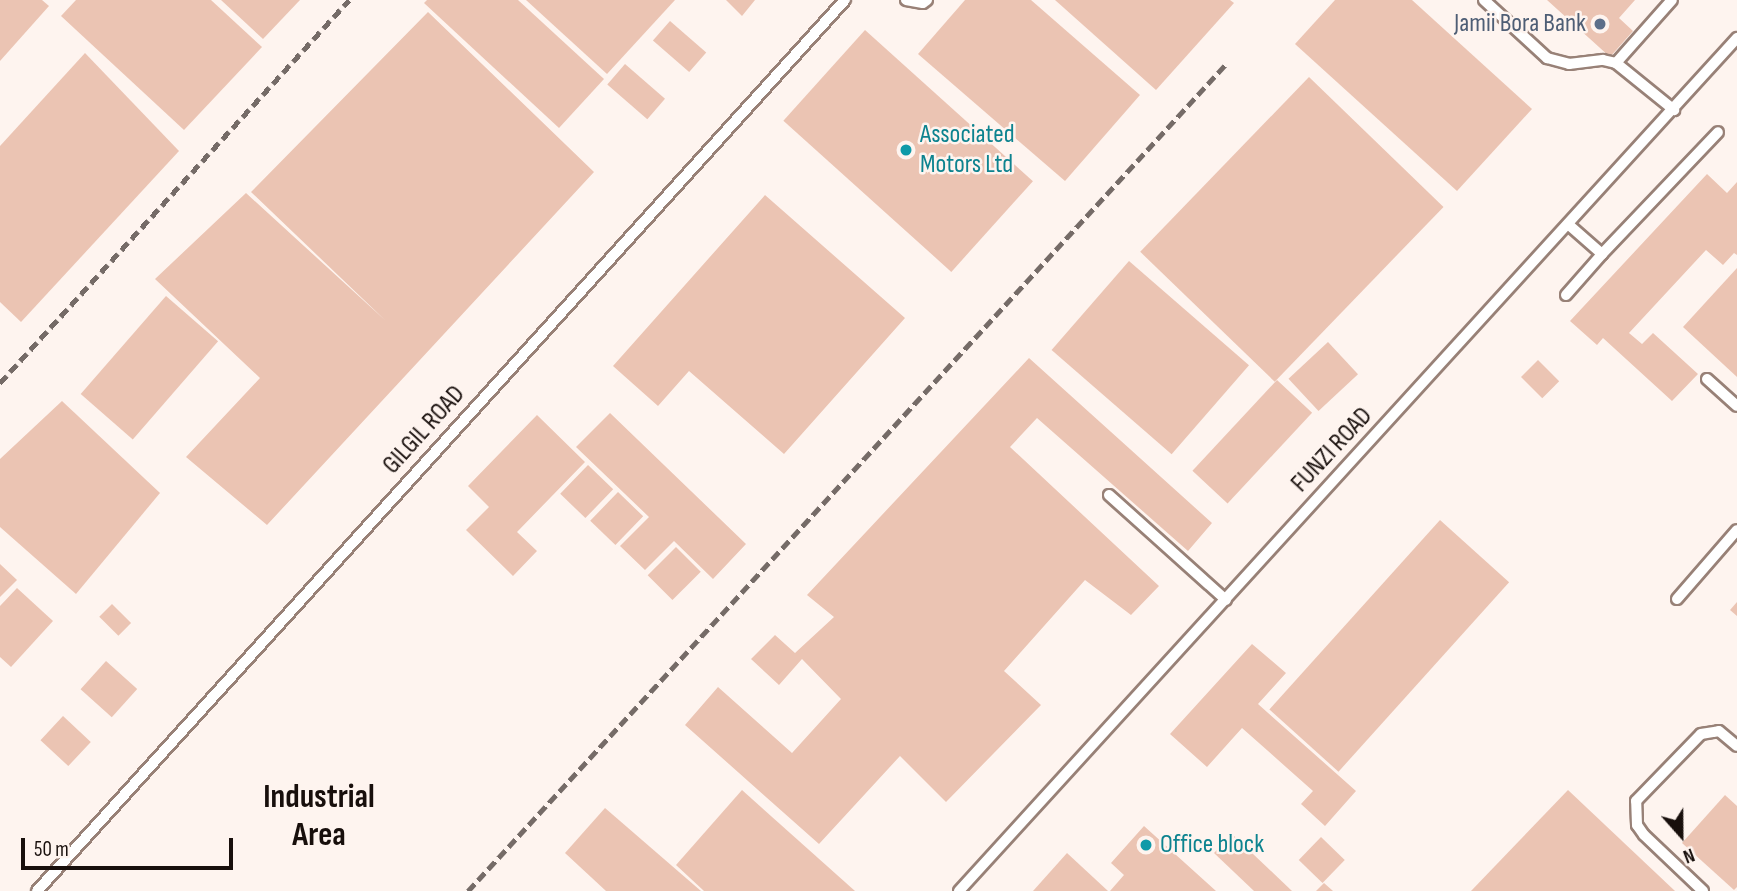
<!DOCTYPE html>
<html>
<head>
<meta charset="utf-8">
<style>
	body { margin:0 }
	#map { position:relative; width:1737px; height:891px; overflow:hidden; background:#fef4ef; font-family:"Sofia Sans Condensed",sans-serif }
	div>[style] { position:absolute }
	.building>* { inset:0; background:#ebc4b3; transform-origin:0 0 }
	.roads { filter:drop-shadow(2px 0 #988177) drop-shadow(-2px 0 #988177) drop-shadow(0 2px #988177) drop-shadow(0 -2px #988177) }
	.service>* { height:10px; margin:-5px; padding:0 5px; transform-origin:5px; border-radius:5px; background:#fff }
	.rail>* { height:5px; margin-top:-2.5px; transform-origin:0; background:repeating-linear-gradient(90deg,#756b67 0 10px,transparent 0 15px) }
	.dots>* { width:19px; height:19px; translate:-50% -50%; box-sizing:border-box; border:4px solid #fef4ef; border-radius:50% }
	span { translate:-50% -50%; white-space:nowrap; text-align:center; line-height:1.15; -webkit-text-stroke:5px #fef4ef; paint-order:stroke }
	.service-label { font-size:26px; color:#4e5e75 }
	.right { translate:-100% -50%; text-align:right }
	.culture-label { font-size:26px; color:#0d838f }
	.left { translate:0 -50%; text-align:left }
	.street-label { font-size:26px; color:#180f0c }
	.district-label { font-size:33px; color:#180f0c; font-weight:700 }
	.north { position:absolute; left:1646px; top:800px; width:70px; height:70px; -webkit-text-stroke:5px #fef4ef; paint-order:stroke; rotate:159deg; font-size:19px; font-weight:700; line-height:28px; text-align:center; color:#180f0c }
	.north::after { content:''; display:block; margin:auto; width:24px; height:32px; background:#180f0c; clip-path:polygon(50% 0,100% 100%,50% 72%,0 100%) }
	.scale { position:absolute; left:21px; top:838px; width:212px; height:32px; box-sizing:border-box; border:4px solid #180f0c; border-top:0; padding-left:9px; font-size:21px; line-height:24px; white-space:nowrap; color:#180f0c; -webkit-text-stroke:5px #fef4ef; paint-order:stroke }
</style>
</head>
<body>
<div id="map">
	<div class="building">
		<i style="clip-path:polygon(0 0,42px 0,49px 6px,0 61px)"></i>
		<i style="clip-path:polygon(76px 0,211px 0,262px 47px,184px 130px,61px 16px)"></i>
		<i style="clip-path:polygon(221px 0,300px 0,263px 39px)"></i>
		<i style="clip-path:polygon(427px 0,518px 0,604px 79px,559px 128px,424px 3px)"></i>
		<i style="clip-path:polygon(526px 0,675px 0,607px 74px)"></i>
		<i style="clip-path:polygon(726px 0,755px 0,742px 16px)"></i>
		<i style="clip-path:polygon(965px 0,1031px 0,1140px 95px,1065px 181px,918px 54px)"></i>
		<i style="clip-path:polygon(1055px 0,1230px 0,1234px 3px,1156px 90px)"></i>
		<i style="clip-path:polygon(1335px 0,1412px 0,1532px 109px,1457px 191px,1295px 44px)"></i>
		<i style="clip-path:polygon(1547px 0,1635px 0,1619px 18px,1633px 31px,1610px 57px)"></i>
		<i style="clip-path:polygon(428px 12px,594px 172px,267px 525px,186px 457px,260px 378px,155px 279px,246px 193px,386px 321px,251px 192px)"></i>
		<i style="left:670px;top:21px;width:48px;height:26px;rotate:41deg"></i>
		<i style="left:865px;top:30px;width:226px;height:122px;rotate:42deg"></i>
		<i style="clip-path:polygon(85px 53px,179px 151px,21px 322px,0 302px,0 146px)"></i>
		<i style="left:625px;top:64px;width:53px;height:27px;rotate:41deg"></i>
		<i style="left:1309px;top:77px;width:187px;height:243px;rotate:44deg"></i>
		<i style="clip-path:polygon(1707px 174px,1727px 193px,1737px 182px,1737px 255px,1734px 253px,1723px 265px,1706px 250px,1629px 333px,1642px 344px,1653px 333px,1698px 374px,1672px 401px,1603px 338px,1597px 345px,1570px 321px)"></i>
		<i style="clip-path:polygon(765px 195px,905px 318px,784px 454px,689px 371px,658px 406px,613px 366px)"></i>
		<i style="left:1129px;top:261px;width:159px;height:118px;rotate:41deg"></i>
		<i style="clip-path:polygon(1737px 268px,1737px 377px,1683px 327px)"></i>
		<i style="left:166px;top:296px;width:69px;height:130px;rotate:41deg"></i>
		<i style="left:1328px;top:342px;width:44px;height:54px;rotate:47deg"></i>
		<i style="clip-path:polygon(1029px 358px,1212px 523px,1188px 551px,1037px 418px,1010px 447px,1159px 586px,1131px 615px,1085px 580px,1004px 671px,1041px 705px,946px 802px,900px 756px,819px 844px,685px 725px,718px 687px,792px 753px,841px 699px,802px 659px,779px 685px,751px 659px,775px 635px,795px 653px,834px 617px,807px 595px)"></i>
		<i style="left:1538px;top:360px;width:30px;height:24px;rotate:45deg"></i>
		<i style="left:1277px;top:380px;width:48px;height:124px;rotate:43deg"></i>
		<i style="clip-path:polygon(62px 401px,160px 493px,76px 594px,0 527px,0 459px)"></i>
		<i style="clip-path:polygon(610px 413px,746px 544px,713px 579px,674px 541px,645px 570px,620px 546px,649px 517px,576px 447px)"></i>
		<i style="clip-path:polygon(537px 415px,585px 462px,517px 532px,537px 551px,513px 576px,466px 530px,489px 507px,468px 486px)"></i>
		<i style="left:588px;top:465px;width:35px;height:40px;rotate:44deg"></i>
		<i style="left:618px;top:492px;width:35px;height:40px;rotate:44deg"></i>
		<i style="left:1440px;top:520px;width:93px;height:255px;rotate:42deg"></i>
		<i style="left:676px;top:547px;width:35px;height:40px;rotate:45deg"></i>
		<i style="clip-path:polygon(0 564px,17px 580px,0 597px)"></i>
		<i style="clip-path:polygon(17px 588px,53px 621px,11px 667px,0 657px,0 606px)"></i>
		<i style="clip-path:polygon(1737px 602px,1737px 616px,1730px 610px)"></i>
		<i style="left:112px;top:604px;width:27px;height:18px;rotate:45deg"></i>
		<i style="clip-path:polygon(1252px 644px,1286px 673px,1258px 704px,1356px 791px,1325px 826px,1301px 804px,1313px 791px,1242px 728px,1207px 767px,1170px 734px)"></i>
		<i style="left:106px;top:661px;width:42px;height:38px;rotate:42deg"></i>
		<i style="left:63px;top:716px;width:38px;height:33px;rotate:43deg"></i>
		<i style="clip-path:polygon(742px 790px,855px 891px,704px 891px,676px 865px)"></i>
		<i style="clip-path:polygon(1568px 790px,1675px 891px,1471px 891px)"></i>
		<i style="clip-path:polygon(1725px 795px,1737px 806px,1737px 887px,1734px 890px,1682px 843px)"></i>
		<i style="clip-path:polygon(605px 808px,701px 891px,606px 891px,565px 853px)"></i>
		<i style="clip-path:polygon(1144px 826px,1216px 891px,1110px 891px,1124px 875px,1111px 863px)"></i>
		<i style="clip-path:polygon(1232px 834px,1292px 891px,1254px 891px,1214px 853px)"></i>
		<i style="left:1321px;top:837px;width:33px;height:32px;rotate:44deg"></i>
		<i style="clip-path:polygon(1067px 853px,1108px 891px,1033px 891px)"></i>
		<i style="clip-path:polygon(1324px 883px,1333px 891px,1316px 891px)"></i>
	</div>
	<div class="roads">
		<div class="service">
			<i style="left:906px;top:0;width:17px;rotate:10deg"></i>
			<i style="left:923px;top:3px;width:5px;rotate:-37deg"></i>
			<i style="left:1484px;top:0;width:86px;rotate:42.6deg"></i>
			<i style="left:1547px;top:58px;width:23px;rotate:15deg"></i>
			<i style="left:1569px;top:64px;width:34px;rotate:-7deg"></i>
			<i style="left:1603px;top:60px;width:13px;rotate:13deg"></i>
			<i style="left:1616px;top:63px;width:75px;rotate:39deg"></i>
			<i style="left:1616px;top:63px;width:84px;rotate:-48.4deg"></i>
			<i style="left:1569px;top:225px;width:44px;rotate:41.3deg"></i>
			<i style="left:1602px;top:254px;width:168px;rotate:-46.4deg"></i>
			<i style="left:1566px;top:295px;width:55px;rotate:-48.7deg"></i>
			<i style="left:1707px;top:379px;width:40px;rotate:42deg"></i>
			<i style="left:1109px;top:495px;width:157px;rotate:41.9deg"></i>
			<i style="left:1677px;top:599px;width:91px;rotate:-49deg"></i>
			<i style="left:37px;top:891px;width:1203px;rotate:-47.8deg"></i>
			<i style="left:959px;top:891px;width:1155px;rotate:-47.63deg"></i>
			<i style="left:1703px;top:891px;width:81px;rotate:-136.5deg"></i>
			<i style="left:1644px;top:835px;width:12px;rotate:-125deg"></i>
			<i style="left:1637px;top:825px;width:24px;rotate:-92deg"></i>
			<i style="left:1636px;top:801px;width:93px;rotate:-45.9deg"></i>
			<i style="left:1701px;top:734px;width:18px;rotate:-9deg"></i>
			<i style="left:1719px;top:731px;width:23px;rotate:40deg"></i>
		</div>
	</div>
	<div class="rail">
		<i style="left:0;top:383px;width:518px;rotate:-47.66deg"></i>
		<i style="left:468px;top:891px;width:1122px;rotate:-47.49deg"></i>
	</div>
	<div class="dots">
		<i style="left:1600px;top:24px;background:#5c6f8a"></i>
		<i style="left:906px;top:150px;background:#0f9aa8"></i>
		<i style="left:1146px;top:845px;background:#0f9aa8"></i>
	</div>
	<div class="service-label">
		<span class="right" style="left:1586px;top:24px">Jamii Bora Bank</span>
	</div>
	<div class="culture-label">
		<span class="left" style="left:920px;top:150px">Associated<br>Motors Ltd</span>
		<span class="left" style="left:1160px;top:845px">Office block</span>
	</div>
	<div class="street-label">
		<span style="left:424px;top:430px;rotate:-48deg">GILGIL ROAD</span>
		<span style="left:1332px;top:450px;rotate:-47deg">FUNZI ROAD</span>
	</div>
	<div class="district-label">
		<span style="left:319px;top:817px">Industrial<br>Area</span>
	</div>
	<div class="north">N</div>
	<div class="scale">50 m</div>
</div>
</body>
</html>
